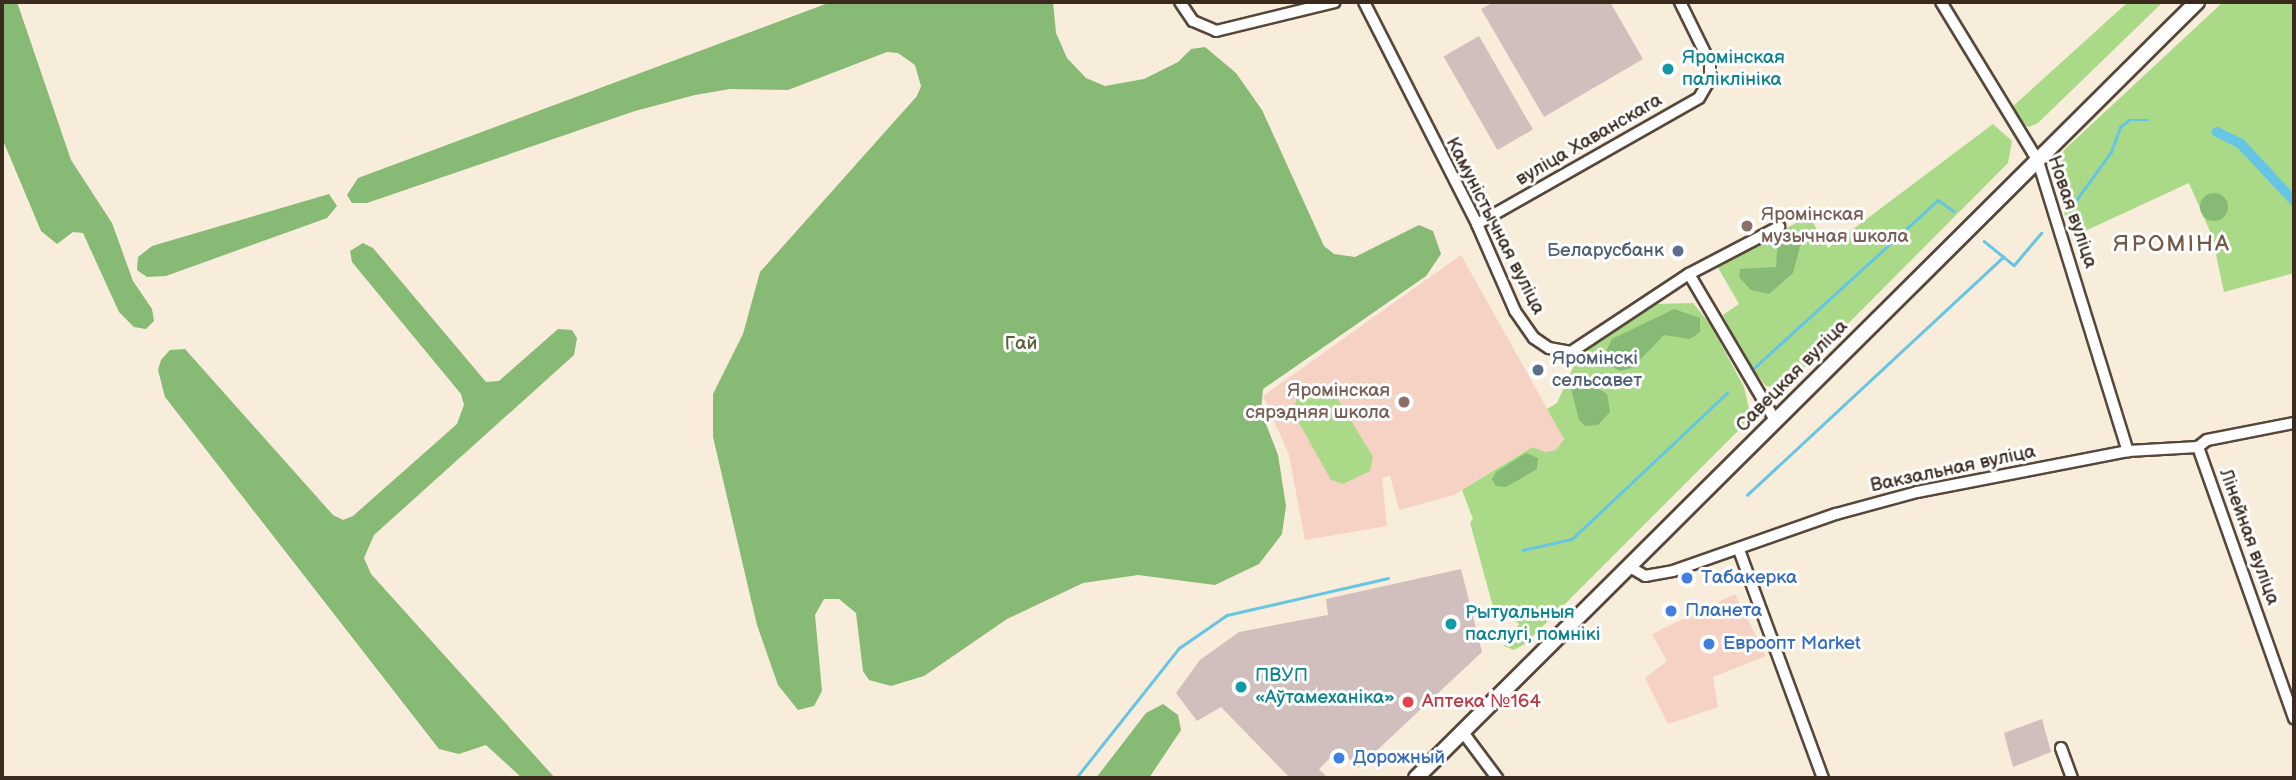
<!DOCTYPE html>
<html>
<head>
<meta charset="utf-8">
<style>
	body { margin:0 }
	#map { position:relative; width:2296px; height:780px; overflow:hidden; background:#f8ecdb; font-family:"Balsamiq Sans",sans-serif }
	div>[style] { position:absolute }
	.built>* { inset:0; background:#f6d2c4 }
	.industrial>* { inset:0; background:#d1bfbe; transform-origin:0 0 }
	.green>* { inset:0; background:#aada87 }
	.forest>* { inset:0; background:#87ba74 }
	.round { border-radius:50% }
	.stream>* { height:2.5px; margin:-1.25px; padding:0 1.25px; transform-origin:1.25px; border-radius:1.25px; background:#65c5e3 }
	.canal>* { height:10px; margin:-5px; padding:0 5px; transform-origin:5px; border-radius:5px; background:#65c5e3 }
	.roads { filter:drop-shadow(2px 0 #57473a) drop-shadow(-2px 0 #57473a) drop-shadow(0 2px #57473a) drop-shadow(0 -2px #57473a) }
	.minor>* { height:10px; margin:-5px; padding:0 5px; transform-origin:5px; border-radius:5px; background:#fff }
	.major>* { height:14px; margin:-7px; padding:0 7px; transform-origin:7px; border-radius:7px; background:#fff }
	.dots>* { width:19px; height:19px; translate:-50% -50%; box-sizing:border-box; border:4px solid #fff; border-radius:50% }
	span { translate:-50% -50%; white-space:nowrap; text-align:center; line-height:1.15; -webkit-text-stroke:6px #fff; paint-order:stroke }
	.culture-label { font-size:19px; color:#0d838f }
	.left { translate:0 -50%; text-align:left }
	.street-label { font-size:19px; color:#3b2a1e }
	.education-label { font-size:19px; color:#785e54 }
	.right { translate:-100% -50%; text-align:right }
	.service-label { font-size:19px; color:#4e5e75 }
	.park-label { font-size:19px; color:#5c5f3e }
	.shop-label { font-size:19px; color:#366cbe }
	.health-label { font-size:19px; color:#be3a42 }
	.quarter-label { font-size:23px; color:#725946; letter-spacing:2px }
	.frame { position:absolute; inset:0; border:4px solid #3b2a1e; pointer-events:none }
</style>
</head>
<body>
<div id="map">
	<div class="built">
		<i style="clip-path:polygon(1461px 255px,1564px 439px,1556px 450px,1545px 452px,1531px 447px,1454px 495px,1399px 510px,1390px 476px,1382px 478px,1387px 526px,1305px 540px,1289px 455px,1263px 396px)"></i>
		<i style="clip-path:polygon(1735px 594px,1766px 656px,1713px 677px,1718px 707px,1668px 724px,1645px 678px,1667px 661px,1652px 634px)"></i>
	</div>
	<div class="industrial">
		<i style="clip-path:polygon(1494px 2px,1610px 2px,1643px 59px,1544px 117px,1481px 9px)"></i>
		<i style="left:1479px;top:36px;width:108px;height:41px;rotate:60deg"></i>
		<i style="clip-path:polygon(1461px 569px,1482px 652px,1358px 768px,1339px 749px,1319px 769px,1328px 778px,1290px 778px,1221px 707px,1197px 721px,1176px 693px,1200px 660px,1239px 632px,1328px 615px,1326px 599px)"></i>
		<i style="clip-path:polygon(2042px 719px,2051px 752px,2013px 767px,2004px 733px)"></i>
	</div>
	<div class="green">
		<i style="clip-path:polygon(2128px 2px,2163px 2px,2038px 123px,2029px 127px,2020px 123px,2011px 108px)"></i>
		<i style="clip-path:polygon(2223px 2px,2294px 2px,2294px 273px,2224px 292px,2212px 236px,2189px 183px,2072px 237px,2054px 181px,2064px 150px)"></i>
		<i style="clip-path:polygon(1993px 124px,2012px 141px,2008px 163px,1783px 389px,1766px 386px,1746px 361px,1723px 315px,1739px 304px,1717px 266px,1809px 216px,1828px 248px)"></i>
		<i style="clip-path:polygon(1693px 303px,1710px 324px,1744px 387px,1751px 418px,1525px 644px,1514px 650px,1504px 646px,1519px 624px,1501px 607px,1495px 614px,1470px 523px,1473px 519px,1462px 490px,1532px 447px,1545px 452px,1556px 450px,1564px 439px,1547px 409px,1557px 403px,1577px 359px,1594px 344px,1655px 304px)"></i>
		<i style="clip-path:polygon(1329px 384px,1373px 457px,1370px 471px,1343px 484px,1331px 480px,1293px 412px,1297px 398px)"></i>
	</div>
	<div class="forest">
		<i style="clip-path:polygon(2px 2px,17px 2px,71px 160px,112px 223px,133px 281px,152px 309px,154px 321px,146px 329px,134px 327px,119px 312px,83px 233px,73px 232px,57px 244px,41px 231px,2px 138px)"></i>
		<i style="clip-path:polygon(831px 2px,1053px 2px,1056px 33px,1067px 58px,1086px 78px,1105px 86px,1144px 79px,1178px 62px,1191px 49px,1205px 47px,1236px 73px,1262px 110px,1324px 246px,1334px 254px,1355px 257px,1419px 225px,1433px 231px,1441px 254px,1426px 276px,1263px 389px,1261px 411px,1278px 455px,1286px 506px,1282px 534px,1259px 564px,1215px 585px,1138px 575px,1083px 583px,1007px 619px,924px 676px,891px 686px,869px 680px,863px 671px,856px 613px,839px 599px,824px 599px,815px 615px,822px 691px,814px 706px,798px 710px,778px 685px,757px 625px,713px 437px,713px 394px,743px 334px,760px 272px,917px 96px,921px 86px,915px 65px,898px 53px,887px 52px,788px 90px,730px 89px,695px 95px,635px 111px,367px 203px,352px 203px,347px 195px,358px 178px)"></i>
		<i class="round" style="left:2200px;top:193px;width:28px;height:28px"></i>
		<i style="clip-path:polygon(329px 194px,337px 206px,327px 218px,166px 276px,147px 277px,137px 270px,138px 257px,152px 246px)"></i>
		<i style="clip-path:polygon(1789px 233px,1796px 233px,1801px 243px,1793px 273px,1769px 294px,1751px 290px,1739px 277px,1740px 269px,1776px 267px,1778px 239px)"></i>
		<i style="clip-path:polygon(363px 243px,373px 248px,486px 382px,499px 381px,558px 329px,572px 330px,577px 338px,574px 355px,374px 535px,364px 558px,371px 574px,555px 778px,522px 778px,486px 745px,459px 754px,439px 749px,165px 397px,158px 370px,161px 360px,170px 350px,185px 349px,333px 515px,343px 520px,353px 516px,457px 424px,464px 405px,461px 394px,352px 262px,350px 251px)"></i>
		<i style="clip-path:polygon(1674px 309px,1700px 318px,1700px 332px,1690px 339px,1664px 335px,1632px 368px,1620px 371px,1610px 365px,1606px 351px,1612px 339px)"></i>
		<i style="clip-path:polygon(1581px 377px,1607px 394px,1610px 412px,1598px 425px,1585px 426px,1579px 420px,1571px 388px)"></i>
		<i style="clip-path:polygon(1526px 453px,1538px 458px,1537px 469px,1506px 487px,1496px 486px,1492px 479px,1496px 472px)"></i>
		<i style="clip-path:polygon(1163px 704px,1178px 715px,1181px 730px,1149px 778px,1096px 778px,1146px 713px)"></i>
	</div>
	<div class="stream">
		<i style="left:2069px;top:210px;width:72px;rotate:-54.1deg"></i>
		<i style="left:2111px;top:152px;width:27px;rotate:-70deg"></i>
		<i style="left:2120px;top:127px;width:11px;rotate:-38deg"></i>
		<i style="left:2129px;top:120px;width:19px"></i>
		<i style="left:1984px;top:241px;width:38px;rotate:39deg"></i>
		<i style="left:2014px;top:265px;width:42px;rotate:-49.8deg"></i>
		<i style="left:1754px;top:368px;width:249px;rotate:-42.4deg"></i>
		<i style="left:1938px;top:200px;width:19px;rotate:35deg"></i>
		<i style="left:1747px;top:495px;width:350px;rotate:-42.9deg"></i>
		<i style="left:1523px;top:550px;width:50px;rotate:-12.7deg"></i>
		<i style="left:1572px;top:539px;width:213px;rotate:-43.3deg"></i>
		<i style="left:1076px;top:778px;width:166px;rotate:-51.6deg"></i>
		<i style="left:1179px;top:648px;width:58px;rotate:-34.5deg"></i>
		<i style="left:1227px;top:615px;width:165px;rotate:-12.9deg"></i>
	</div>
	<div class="canal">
		<i style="left:2217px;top:132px;width:25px;rotate:26deg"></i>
		<i style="left:2240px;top:143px;width:79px;rotate:47deg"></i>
	</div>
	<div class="roads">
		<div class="minor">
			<i style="left:1180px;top:2px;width:23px;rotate:56deg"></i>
			<i style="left:1193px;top:21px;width:25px;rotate:23deg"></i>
			<i style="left:1216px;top:31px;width:122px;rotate:-13.7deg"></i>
			<i style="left:1364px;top:2px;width:249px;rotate:63deg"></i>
			<i style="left:1477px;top:224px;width:95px;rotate:66.4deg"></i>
			<i style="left:1515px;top:311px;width:33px;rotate:55deg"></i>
			<i style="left:1534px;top:338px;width:18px;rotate:34deg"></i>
			<i style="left:1549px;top:348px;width:22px;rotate:10deg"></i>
			<i style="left:1571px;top:352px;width:141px;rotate:-33.5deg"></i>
			<i style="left:1689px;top:274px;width:169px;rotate:59.5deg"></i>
			<i style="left:1941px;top:2px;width:186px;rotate:58.6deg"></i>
			<i style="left:2038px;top:161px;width:304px;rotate:72.8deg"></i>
			<i style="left:1477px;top:224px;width:255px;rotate:-29.6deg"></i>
			<i style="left:1699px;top:98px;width:22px;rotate:-60deg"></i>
			<i style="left:1710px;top:79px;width:16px;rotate:-90deg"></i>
			<i style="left:1710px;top:63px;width:68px;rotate:-116.2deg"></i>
			<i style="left:1689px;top:274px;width:102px;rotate:-27.6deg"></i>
			<i style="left:2198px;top:447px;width:288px;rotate:70.5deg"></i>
			<i style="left:1739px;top:550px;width:243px;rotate:69.8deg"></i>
			<i style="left:1628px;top:566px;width:20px;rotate:30deg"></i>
			<i style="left:1645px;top:576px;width:28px;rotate:-10deg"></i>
			<i style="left:1673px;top:571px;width:173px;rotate:-19.3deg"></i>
			<i style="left:1836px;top:514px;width:84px;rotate:-15.2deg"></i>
			<i style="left:1917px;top:492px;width:215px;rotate:-11deg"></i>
			<i style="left:2128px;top:451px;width:70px;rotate:-3.3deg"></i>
			<i style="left:2198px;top:447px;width:11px;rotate:-38deg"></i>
			<i style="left:2207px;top:440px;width:89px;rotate:-11.1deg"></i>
			<i style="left:1462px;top:731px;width:59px;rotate:53.3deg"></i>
			<i style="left:2061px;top:748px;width:32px;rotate:70deg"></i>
		</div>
		<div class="major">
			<i style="left:1416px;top:778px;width:1101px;rotate:-44.82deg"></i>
		</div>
	</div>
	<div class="dots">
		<i style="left:1668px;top:69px;background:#0f9aa8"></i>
		<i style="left:1747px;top:226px;background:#8d6e63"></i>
		<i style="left:1678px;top:251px;background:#5c6f8a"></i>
		<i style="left:1538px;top:370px;background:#5c6f8a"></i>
		<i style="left:1404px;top:402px;background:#8d6e63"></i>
		<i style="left:1687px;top:578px;background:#3f7fe0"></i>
		<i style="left:1671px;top:611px;background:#3f7fe0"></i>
		<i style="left:1451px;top:624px;background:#0f9aa8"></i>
		<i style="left:1709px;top:644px;background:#3f7fe0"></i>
		<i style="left:1241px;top:687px;background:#0f9aa8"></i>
		<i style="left:1408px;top:702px;background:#e0444e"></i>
		<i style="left:1339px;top:758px;background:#3f7fe0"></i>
	</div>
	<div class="culture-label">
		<span class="left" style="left:1682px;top:69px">Яромінская<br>паліклініка</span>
		<span class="left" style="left:1465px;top:624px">Рытуальныя<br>паслугі, помнікі</span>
		<span class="left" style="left:1255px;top:687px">ПВУП<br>«Аўтамеханіка»</span>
	</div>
	<div class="street-label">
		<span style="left:1589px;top:140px;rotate:-30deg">вуліца Хаванскага</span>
		<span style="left:2072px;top:212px;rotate:71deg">Новая вуліца</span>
		<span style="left:1495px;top:226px;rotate:63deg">Камуністычная вуліца</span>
		<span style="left:1792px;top:376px;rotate:-45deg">Савецкая вуліца</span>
		<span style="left:1953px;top:469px;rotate:-12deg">Вакзальная вуліца</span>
		<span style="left:2249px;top:537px;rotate:70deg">Лінейная вуліца</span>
	</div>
	<div class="education-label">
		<span class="left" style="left:1761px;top:226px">Яромінская<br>музычная школа</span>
		<span class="right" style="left:1390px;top:402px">Яромінская<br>сярэдняя школа</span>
	</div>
	<div class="service-label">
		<span class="right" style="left:1664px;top:251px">Беларусбанк</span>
		<span class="left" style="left:1552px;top:370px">Яромінскі<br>сельсавет</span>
	</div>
	<div class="park-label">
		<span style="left:1021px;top:344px">Гай</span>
	</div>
	<div class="shop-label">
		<span class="left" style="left:1701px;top:578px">Табакерка</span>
		<span class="left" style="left:1685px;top:611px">Планета</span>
		<span class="left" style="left:1723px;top:644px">Евроопт Market</span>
		<span class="left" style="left:1353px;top:758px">Дорожный</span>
	</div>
	<div class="health-label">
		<span class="left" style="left:1422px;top:702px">Аптека №164</span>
	</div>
	<div class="quarter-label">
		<span style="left:2172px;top:244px">ЯРОМІНА</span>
	</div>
	<div class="frame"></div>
</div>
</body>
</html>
